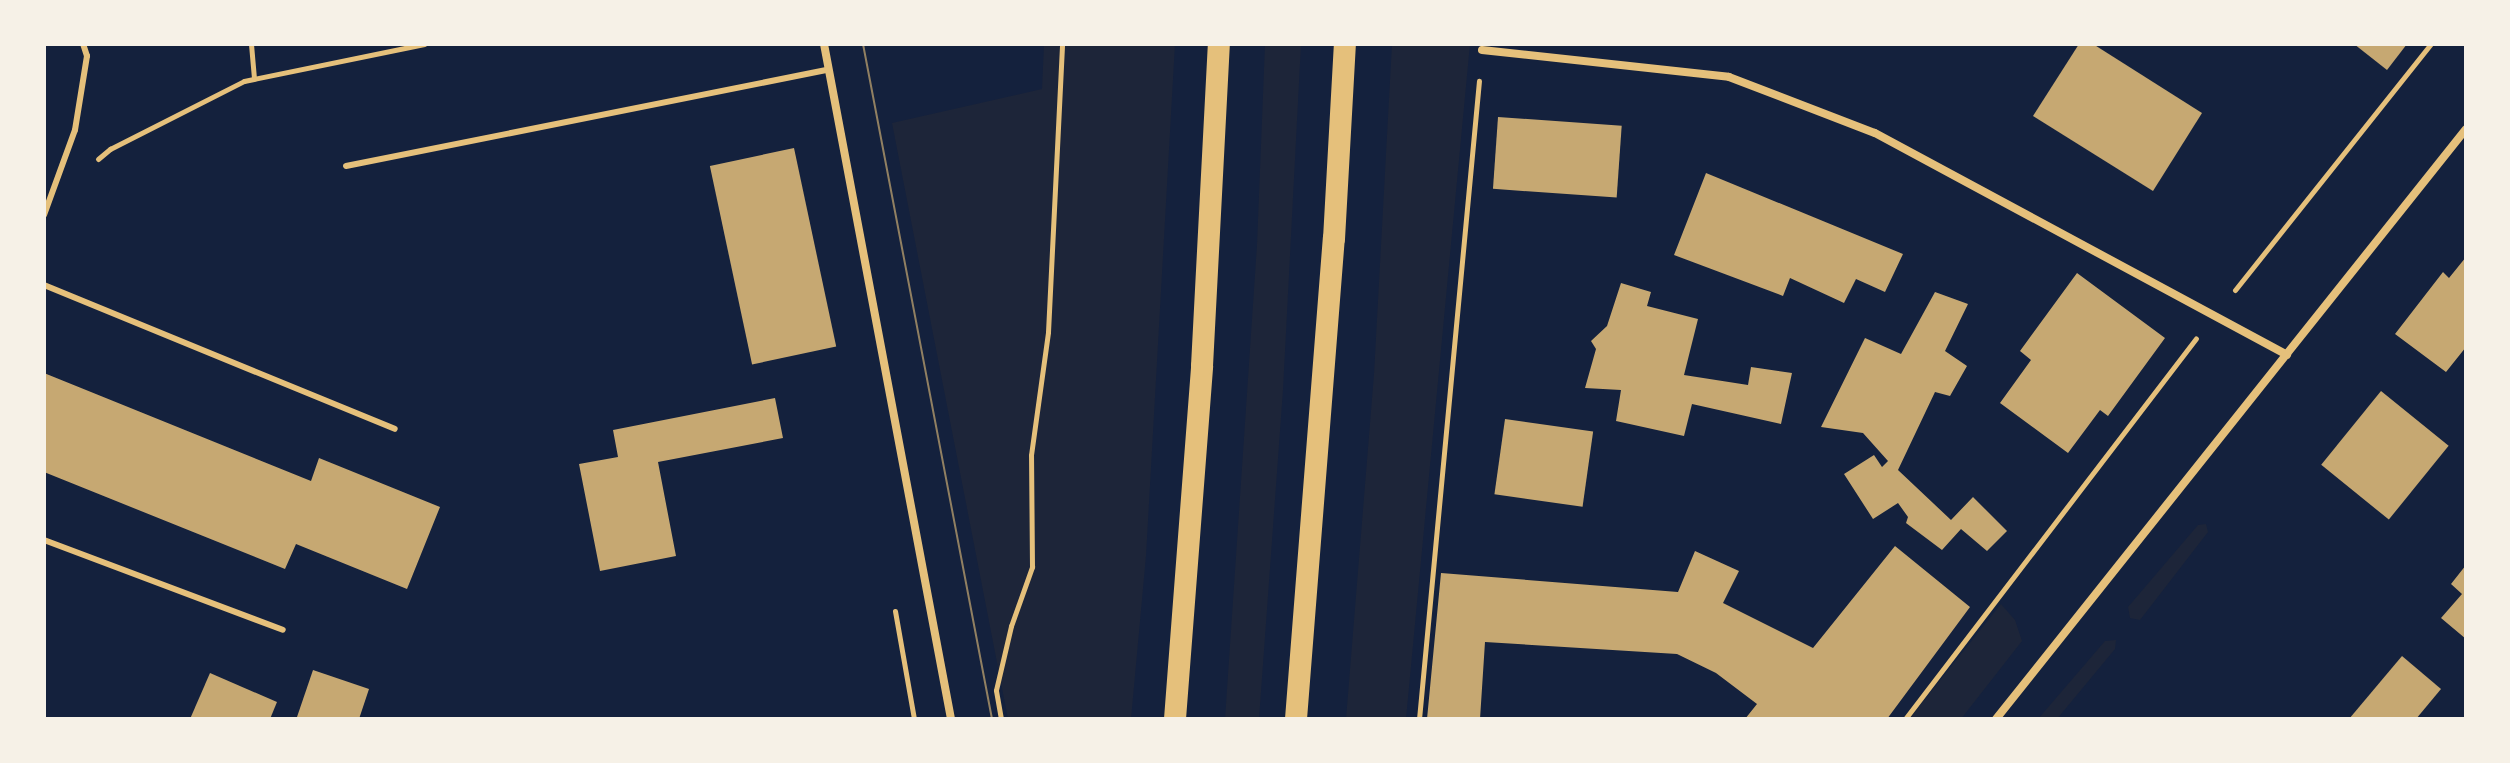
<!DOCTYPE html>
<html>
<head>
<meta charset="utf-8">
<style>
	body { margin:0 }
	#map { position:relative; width:2510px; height:763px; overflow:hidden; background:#14213d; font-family:Rubik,sans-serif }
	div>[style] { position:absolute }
	.green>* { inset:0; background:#1d2539 }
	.building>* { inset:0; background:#c6a872; transform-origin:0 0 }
	.path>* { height:5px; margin:-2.5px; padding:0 2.5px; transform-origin:2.5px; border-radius:2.5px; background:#e5c07b }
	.service>* { height:6px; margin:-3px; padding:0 3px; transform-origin:3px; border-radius:3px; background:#e5c07b }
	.minor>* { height:8px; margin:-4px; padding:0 4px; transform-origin:4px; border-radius:4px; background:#e5c07b }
	.trunk>* { height:22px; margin:-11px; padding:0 11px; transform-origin:11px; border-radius:11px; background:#e5c07b }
	.tram>* { height:2px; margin:-1px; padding:0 1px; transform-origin:1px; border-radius:1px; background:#918062 }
	span { translate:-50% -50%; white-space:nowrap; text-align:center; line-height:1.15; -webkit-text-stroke:6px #f6f1e7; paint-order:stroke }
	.frame { position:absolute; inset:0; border:46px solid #f6f1e7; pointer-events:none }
</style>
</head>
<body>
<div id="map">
	<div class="green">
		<i style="clip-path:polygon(1044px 44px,1175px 44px,1146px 556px,1131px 719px,1008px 719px,892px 123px,1042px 89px)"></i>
		<i style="clip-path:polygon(1265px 44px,1301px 44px,1283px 390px,1259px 719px,1225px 719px,1257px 245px)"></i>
		<i style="clip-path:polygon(1392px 44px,1470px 44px,1406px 719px,1346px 719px,1374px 374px)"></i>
		<i style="clip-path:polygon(2206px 524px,2208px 532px,2140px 620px,2130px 618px,2128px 607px,2198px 525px)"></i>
		<i style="clip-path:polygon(2001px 604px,2015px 620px,2022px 641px,1961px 719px,1909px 719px)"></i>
		<i style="clip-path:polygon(2116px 640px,2115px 649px,2057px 719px,2038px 719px,2105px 641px)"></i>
	</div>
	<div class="building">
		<i style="clip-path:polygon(2079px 44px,2093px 44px,2202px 113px,2153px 191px,2033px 116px)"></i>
		<i style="clip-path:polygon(2354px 44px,2407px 44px,2387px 70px)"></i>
		<i style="left:1498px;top:117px;width:124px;height:72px;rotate:4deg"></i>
		<i style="left:794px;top:148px;width:203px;height:86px;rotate:78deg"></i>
		<i style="clip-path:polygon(1706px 173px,1903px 254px,1885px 292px,1856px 279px,1844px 303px,1790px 278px,1783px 296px,1674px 255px)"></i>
		<i style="clip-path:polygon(2466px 257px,2466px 347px,2446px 372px,2395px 334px,2443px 272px,2449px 278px)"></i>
		<i style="clip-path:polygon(2077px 273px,2165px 338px,2108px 416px,2100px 410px,2068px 453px,2000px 403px,2031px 360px,2020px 351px)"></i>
		<i style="clip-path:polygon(1621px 283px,1651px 292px,1647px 306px,1698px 319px,1684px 375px,1748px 385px,1751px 367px,1792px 373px,1781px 424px,1692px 404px,1684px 436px,1616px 421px,1621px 390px,1585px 388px,1596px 349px,1591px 341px,1607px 326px)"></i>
		<i style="clip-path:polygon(1935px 292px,1968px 304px,1945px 351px,1967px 366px,1950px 396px,1935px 392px,1898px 470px,1951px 520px,1973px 497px,2007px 531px,1987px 551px,1961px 529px,1942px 550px,1906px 523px,1908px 517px,1898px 503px,1873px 519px,1844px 474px,1874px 455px,1882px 467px,1888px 461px,1863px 433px,1821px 427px,1865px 338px,1901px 354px)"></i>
		<i style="clip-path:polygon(44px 373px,311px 481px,319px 458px,440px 507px,407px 589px,296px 544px,285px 569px,44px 472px)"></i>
		<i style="left:2381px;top:391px;width:87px;height:95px;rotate:39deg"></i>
		<i style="clip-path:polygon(775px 398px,783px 438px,658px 462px,676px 556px,600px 571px,579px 464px,618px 457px,613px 430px)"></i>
		<i style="left:1505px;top:419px;width:89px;height:76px;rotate:8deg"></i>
		<i style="clip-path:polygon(1895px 546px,1970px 607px,1887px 719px,1745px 719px,1757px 704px,1716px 673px,1677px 654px,1485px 642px,1480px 719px,1427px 719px,1441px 573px,1678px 592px,1695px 551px,1739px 571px,1723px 603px,1813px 648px)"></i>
		<i style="clip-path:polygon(2466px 565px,2466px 639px,2441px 618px,2462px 594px,2451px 584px)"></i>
		<i style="clip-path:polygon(2402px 656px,2441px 689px,2416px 719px,2349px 719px)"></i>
		<i style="clip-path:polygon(313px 670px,369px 689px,359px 719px,297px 717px)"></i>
		<i style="clip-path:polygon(210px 673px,277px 702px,270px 719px,190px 719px)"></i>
	</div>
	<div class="path">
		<i style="left:251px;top:44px;width:35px;rotate:85deg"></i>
		<i style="left:98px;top:159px;width:16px;rotate:-40deg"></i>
		<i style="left:110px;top:149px;width:150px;rotate:-26.9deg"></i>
		<i style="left:244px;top:81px;width:184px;rotate:-11.6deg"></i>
		<i style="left:2235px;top:290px;width:315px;rotate:-51.5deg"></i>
		<i style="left:895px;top:611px;width:110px;rotate:80deg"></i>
		<i style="left:1001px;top:719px;width:29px;rotate:-100deg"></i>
		<i style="left:996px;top:690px;width:66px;rotate:-76.8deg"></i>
		<i style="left:1011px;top:626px;width:63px;rotate:-70.4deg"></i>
		<i style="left:1032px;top:567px;width:112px;rotate:-90.5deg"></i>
		<i style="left:1031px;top:455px;width:124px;rotate:-82.1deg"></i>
		<i style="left:1048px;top:332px;width:288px;rotate:-87.2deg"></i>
		<i style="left:1419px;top:719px;width:641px;rotate:-84.63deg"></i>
		<i style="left:1905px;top:719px;width:479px;rotate:-52.6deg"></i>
	</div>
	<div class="service">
		<i style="left:346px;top:166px;width:491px;rotate:-11.3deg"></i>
		<i style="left:44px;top:215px;width:90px;rotate:-70deg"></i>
		<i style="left:75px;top:130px;width:75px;rotate:-80.8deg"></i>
		<i style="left:87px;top:56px;width:13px;rotate:-108deg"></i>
		<i style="left:44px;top:285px;width:379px;rotate:22.3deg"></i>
		<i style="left:44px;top:540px;width:255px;rotate:20.6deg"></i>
	</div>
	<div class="minor">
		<i style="left:824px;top:44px;width:687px;rotate:79.34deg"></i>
		<i style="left:1482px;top:50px;width:248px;rotate:6.2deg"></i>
		<i style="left:1729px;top:77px;width:156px;rotate:21deg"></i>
		<i style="left:1875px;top:133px;width:468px;rotate:28.3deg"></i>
		<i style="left:1996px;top:719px;width:754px;rotate:-51.46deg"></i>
	</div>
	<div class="trunk">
		<i style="left:1175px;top:719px;width:354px;rotate:-85.6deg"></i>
		<i style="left:1202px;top:366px;width:322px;rotate:-87deg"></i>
		<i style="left:1296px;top:719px;width:482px;rotate:-85.5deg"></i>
		<i style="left:1334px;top:239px;width:195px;rotate:-86.8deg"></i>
	</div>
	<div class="tram">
		<i style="left:863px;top:44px;width:687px;rotate:79.18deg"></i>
	</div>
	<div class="frame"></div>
</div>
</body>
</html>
